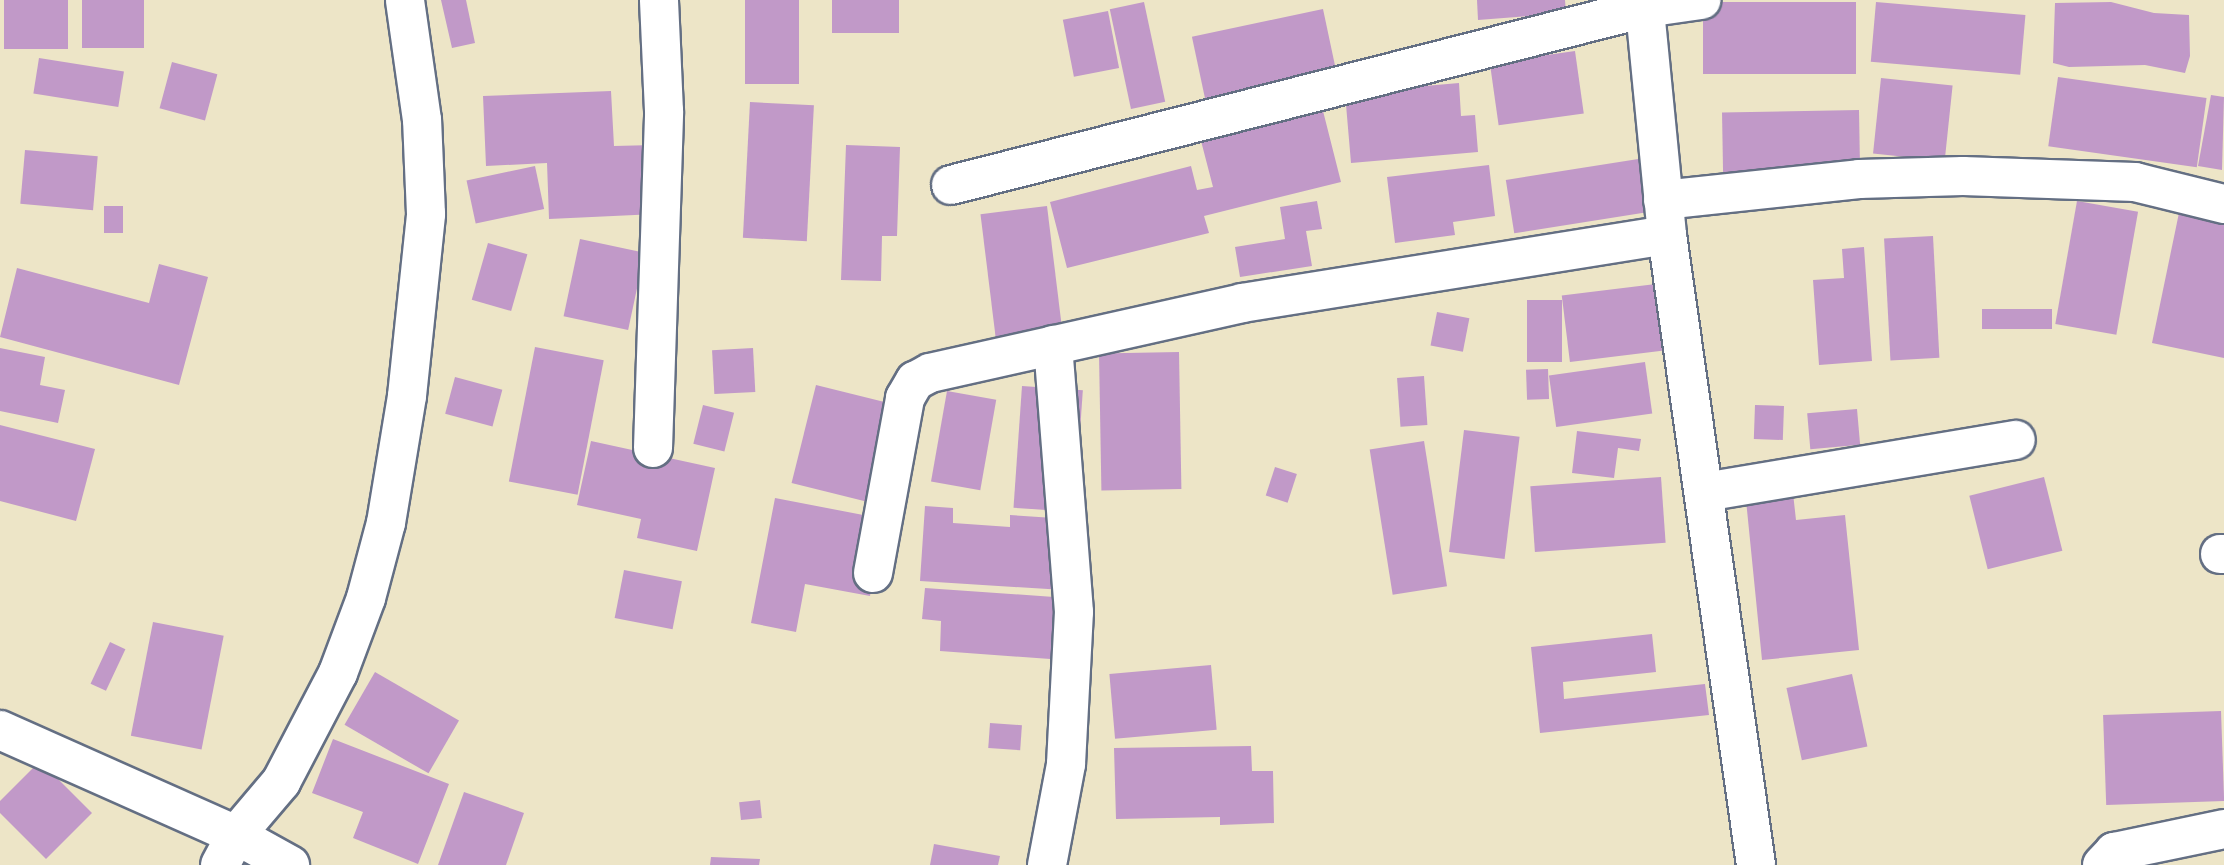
<!DOCTYPE html>
<html>
<head>
<meta charset="utf-8">
<style>
	body { margin:0 }
	#map { position:relative; width:2224px; height:865px; overflow:hidden; background:#ede5c7; font-family:"Indie Flower",sans-serif }
	div>[style] { position:absolute }
	.building>* { inset:0; background:#c199c8; transform-origin:0 0 }
	.roads { filter:drop-shadow(2px 0 #646f83) drop-shadow(-2px 0 #646f83) drop-shadow(0 2px #646f83) drop-shadow(0 -2px #646f83) }
	.minor>* { height:38px; margin:-19px; padding:0 19px; transform-origin:19px; border-radius:19px; background:#fff }
	span { translate:-50% -50%; white-space:nowrap; text-align:center; line-height:1.15; -webkit-text-stroke:6px #fff; paint-order:stroke }
</style>
</head>
<body>
<div id="map">
	<div class="building">
		<i style="left:4px;top:0;width:64px;height:49px"></i>
		<i style="left:82px;top:0;width:62px;height:48px"></i>
		<i style="clip-path:polygon(441px 0,466px 0,475px 43px,452px 48px)"></i>
		<i style="left:745px;top:0;width:54px;height:84px"></i>
		<i style="left:832px;top:0;width:67px;height:33px"></i>
		<i style="clip-path:polygon(1477px 0,1565px 0,1566px 13px,1478px 20px)"></i>
		<i style="left:1144px;top:2px;width:102px;height:35px;rotate:78deg"></i>
		<i style="left:1703px;top:2px;width:153px;height:72px"></i>
		<i style="left:1876px;top:2px;width:150px;height:60px;rotate:5deg"></i>
		<i style="clip-path:polygon(2111px 2px,2154px 13px,2189px 15px,2190px 56px,2185px 73px,2145px 65px,2069px 67px,2053px 63px,2055px 3px)"></i>
		<i style="left:1323px;top:9px;width:73px;height:134px;rotate:78deg"></i>
		<i style="left:1108px;top:11px;width:58px;height:46px;rotate:79deg"></i>
		<i style="left:1575px;top:51px;width:63px;height:86px;rotate:82deg"></i>
		<i style="left:39px;top:58px;width:86px;height:36px;rotate:9deg"></i>
		<i style="left:172px;top:62px;width:47px;height:48px;rotate:15deg"></i>
		<i style="left:2058px;top:77px;width:150px;height:70px;rotate:8deg"></i>
		<i style="left:1881px;top:78px;width:72px;height:76px;rotate:6deg"></i>
		<i style="clip-path:polygon(1459px 83px,1461px 116px,1475px 115px,1478px 152px,1351px 163px,1345px 93px)"></i>
		<i style="clip-path:polygon(611px 91px,614px 146px,654px 145px,656px 214px,549px 219px,547px 163px,486px 166px,483px 96px)"></i>
		<i style="clip-path:polygon(2211px 95px,2224px 97px,2222px 170px,2198px 166px)"></i>
		<i style="left:750px;top:102px;width:64px;height:136px;rotate:3deg"></i>
		<i style="clip-path:polygon(1322px 107px,1341px 182px,1204px 216px,1209px 233px,1067px 268px,1050px 202px,1191px 166px,1197px 190px,1213px 187px,1200px 137px)"></i>
		<i style="left:1859px;top:110px;width:71px;height:137px;rotate:89deg"></i>
		<i style="clip-path:polygon(846px 145px,900px 147px,897px 236px,882px 236px,881px 281px,841px 280px)"></i>
		<i style="left:25px;top:150px;width:73px;height:54px;rotate:5deg"></i>
		<i style="left:1651px;top:157px;width:54px;height:147px;rotate:81deg"></i>
		<i style="clip-path:polygon(1489px 165px,1495px 216px,1453px 222px,1455px 235px,1395px 243px,1387px 177px)"></i>
		<i style="left:535px;top:166px;width:44px;height:70px;rotate:78deg"></i>
		<i style="clip-path:polygon(1317px 201px,1322px 229px,1306px 231px,1312px 266px,1240px 277px,1235px 247px,1285px 239px,1280px 207px)"></i>
		<i style="left:2077px;top:201px;width:62px;height:125px;rotate:10deg"></i>
		<i style="left:104px;top:206px;width:19px;height:27px"></i>
		<i style="left:1047px;top:206px;width:143px;height:67px;rotate:83deg"></i>
		<i style="clip-path:polygon(2180px 208px,2224px 217px,2224px 358px,2152px 343px)"></i>
		<i style="left:1933px;top:236px;width:122px;height:49px;rotate:87deg"></i>
		<i style="left:580px;top:239px;width:66px;height:79px;rotate:12deg"></i>
		<i style="left:488px;top:243px;width:41px;height:59px;rotate:16deg"></i>
		<i style="clip-path:polygon(1864px 247px,1872px 361px,1819px 365px,1813px 280px,1844px 278px,1842px 249px)"></i>
		<i style="clip-path:polygon(159px 264px,208px 277px,179px 385px,0 337px,17px 268px,149px 303px)"></i>
		<i style="left:1664px;top:283px;width:67px;height:103px;rotate:83deg"></i>
		<i style="left:1527px;top:300px;width:35px;height:62px"></i>
		<i style="left:2052px;top:309px;width:20px;height:70px;rotate:90deg"></i>
		<i style="left:1437px;top:312px;width:33px;height:34px;rotate:11deg"></i>
		<i style="left:535px;top:347px;width:70px;height:137px;rotate:11deg"></i>
		<i style="clip-path:polygon(0 348px,45px 357px,40px 385px,65px 390px,58px 423px,0 411px)"></i>
		<i style="left:753px;top:348px;width:44px;height:41px;rotate:87deg"></i>
		<i style="left:1179px;top:352px;width:137px;height:80px;rotate:89deg"></i>
		<i style="left:1645px;top:362px;width:52px;height:97px;rotate:82deg"></i>
		<i style="left:1548px;top:369px;width:30px;height:22px;rotate:88deg"></i>
		<i style="left:1424px;top:376px;width:49px;height:27px;rotate:86deg"></i>
		<i style="left:455px;top:377px;width:49px;height:38px;rotate:15deg"></i>
		<i style="left:816px;top:385px;width:83px;height:101px;rotate:14deg"></i>
		<i style="left:1022px;top:386px;width:61px;height:122px;rotate:4deg"></i>
		<i style="left:947px;top:391px;width:50px;height:92px;rotate:10deg"></i>
		<i style="left:703px;top:405px;width:32px;height:40px;rotate:14deg"></i>
		<i style="left:1755px;top:405px;width:29px;height:34px;rotate:2deg"></i>
		<i style="left:1857px;top:409px;width:36px;height:50px;rotate:85deg"></i>
		<i style="clip-path:polygon(0 425px,95px 449px,76px 521px,0 501px)"></i>
		<i style="left:1464px;top:430px;width:56px;height:123px;rotate:7deg"></i>
		<i style="clip-path:polygon(1577px 431px,1641px 439px,1639px 451px,1618px 448px,1614px 478px,1572px 473px)"></i>
		<i style="clip-path:polygon(591px 441px,715px 468px,697px 551px,637px 538px,641px 519px,577px 505px)"></i>
		<i style="left:1424px;top:441px;width:147px;height:55px;rotate:81deg"></i>
		<i style="left:1275px;top:467px;width:23px;height:30px;rotate:18deg"></i>
		<i style="clip-path:polygon(1791px 475px,1796px 520px,1845px 515px,1859px 650px,1762px 660px,1744px 480px)"></i>
		<i style="left:1661px;top:477px;width:66px;height:131px;rotate:86deg"></i>
		<i style="left:2044px;top:477px;width:76px;height:77px;rotate:76deg"></i>
		<i style="clip-path:polygon(775px 498px,884px 519px,870px 596px,805px 584px,796px 632px,751px 623px)"></i>
		<i style="clip-path:polygon(925px 506px,953px 508px,953px 523px,1010px 527px,1010px 515px,1069px 519px,1064px 590px,920px 581px)"></i>
		<i style="left:624px;top:570px;width:59px;height:49px;rotate:11deg"></i>
		<i style="clip-path:polygon(925px 588px,1068px 598px,1064px 660px,940px 651px,941px 621px,922px 619px)"></i>
		<i style="left:153px;top:622px;width:72px;height:116px;rotate:11deg"></i>
		<i style="clip-path:polygon(1652px 634px,1656px 672px,1563px 682px,1564px 699px,1705px 684px,1709px 715px,1540px 733px,1531px 647px)"></i>
		<i style="left:110px;top:642px;width:17px;height:46px;rotate:25deg"></i>
		<i style="left:1211px;top:665px;width:65px;height:102px;rotate:85deg"></i>
		<i style="left:375px;top:672px;width:97px;height:61px;rotate:30deg"></i>
		<i style="left:1852px;top:674px;width:74px;height:67px;rotate:78deg"></i>
		<i style="left:2221px;top:711px;width:90px;height:118px;rotate:88deg"></i>
		<i style="left:990px;top:723px;width:32px;height:25px;rotate:4deg"></i>
		<i style="clip-path:polygon(333px 739px,449px 784px,418px 864px,353px 838px,363px 812px,312px 793px)"></i>
		<i style="clip-path:polygon(1251px 746px,1252px 771px,1273px 771px,1274px 823px,1220px 825px,1220px 817px,1116px 819px,1114px 748px)"></i>
		<i style="clip-path:polygon(40px 761px,92px 813px,46px 859px,0 813px,0 801px)"></i>
		<i style="clip-path:polygon(464px 792px,524px 813px,506px 865px,438px 865px)"></i>
		<i style="left:760px;top:800px;width:18px;height:21px;rotate:84deg"></i>
		<i style="clip-path:polygon(934px 844px,1000px 856px,998px 865px,930px 865px)"></i>
		<i style="clip-path:polygon(711px 857px,760px 859px,759px 865px,710px 865px)"></i>
	</div>
	<div class="roads">
		<div class="minor">
			<i style="left:1644px;top:0;width:236px;rotate:84.4deg"></i>
			<i style="left:1667px;top:235px;width:636px;rotate:81.96deg"></i>
			<i style="left:951px;top:185px;width:716px;rotate:-14.31deg"></i>
			<i style="left:1645px;top:8px;width:57px;rotate:-8.1deg"></i>
			<i style="left:1663px;top:200px;width:197px;rotate:-6.1deg"></i>
			<i style="left:1859px;top:179px;width:104px;rotate:-1.7deg"></i>
			<i style="left:1963px;top:176px;width:172px;rotate:2deg"></i>
			<i style="left:2135px;top:182px;width:92px;rotate:13.9deg"></i>
			<i style="left:653px;top:448px;width:337px;rotate:-88.1deg"></i>
			<i style="left:664px;top:111px;width:111px;rotate:-92.6deg"></i>
			<i style="left:1704px;top:492px;width:316px;rotate:-9.5deg"></i>
			<i style="left:2220px;top:554px;width:4px"></i>
			<i style="left:873px;top:573px;width:178px;rotate:-79.6deg"></i>
			<i style="left:905px;top:398px;width:20px;rotate:-60deg"></i>
			<i style="left:915px;top:381px;width:17px;rotate:-28deg"></i>
			<i style="left:930px;top:373px;width:320px;rotate:-12.6deg"></i>
			<i style="left:1242px;top:303px;width:430px;rotate:-9.1deg"></i>
			<i style="left:0;top:730px;width:258px;rotate:24deg"></i>
			<i style="left:236px;top:835px;width:62px;rotate:29.1deg"></i>
			<i style="left:220px;top:865px;width:34px;rotate:-62deg"></i>
			<i style="left:236px;top:835px;width:70px;rotate:-49.7deg"></i>
			<i style="left:281px;top:782px;width:123px;rotate:-62.4deg"></i>
			<i style="left:338px;top:673px;width:80px;rotate:-69.5deg"></i>
			<i style="left:366px;top:598px;width:78px;rotate:-75.1deg"></i>
			<i style="left:386px;top:523px;width:129px;rotate:-80.6deg"></i>
			<i style="left:407px;top:396px;width:183px;rotate:-84deg"></i>
			<i style="left:426px;top:214px;width:94px;rotate:-92.4deg"></i>
			<i style="left:422px;top:120px;width:121px;rotate:-98.1deg"></i>
			<i style="left:1047px;top:865px;width:103px;rotate:-79.3deg"></i>
			<i style="left:1066px;top:764px;width:152px;rotate:-87deg"></i>
			<i style="left:1074px;top:612px;width:268px;rotate:-94.5deg"></i>
			<i style="left:2102px;top:865px;width:18px;rotate:-47deg"></i>
			<i style="left:2114px;top:852px;width:112px;rotate:-11.8deg"></i>
		</div>
	</div>
</div>
</body>
</html>
